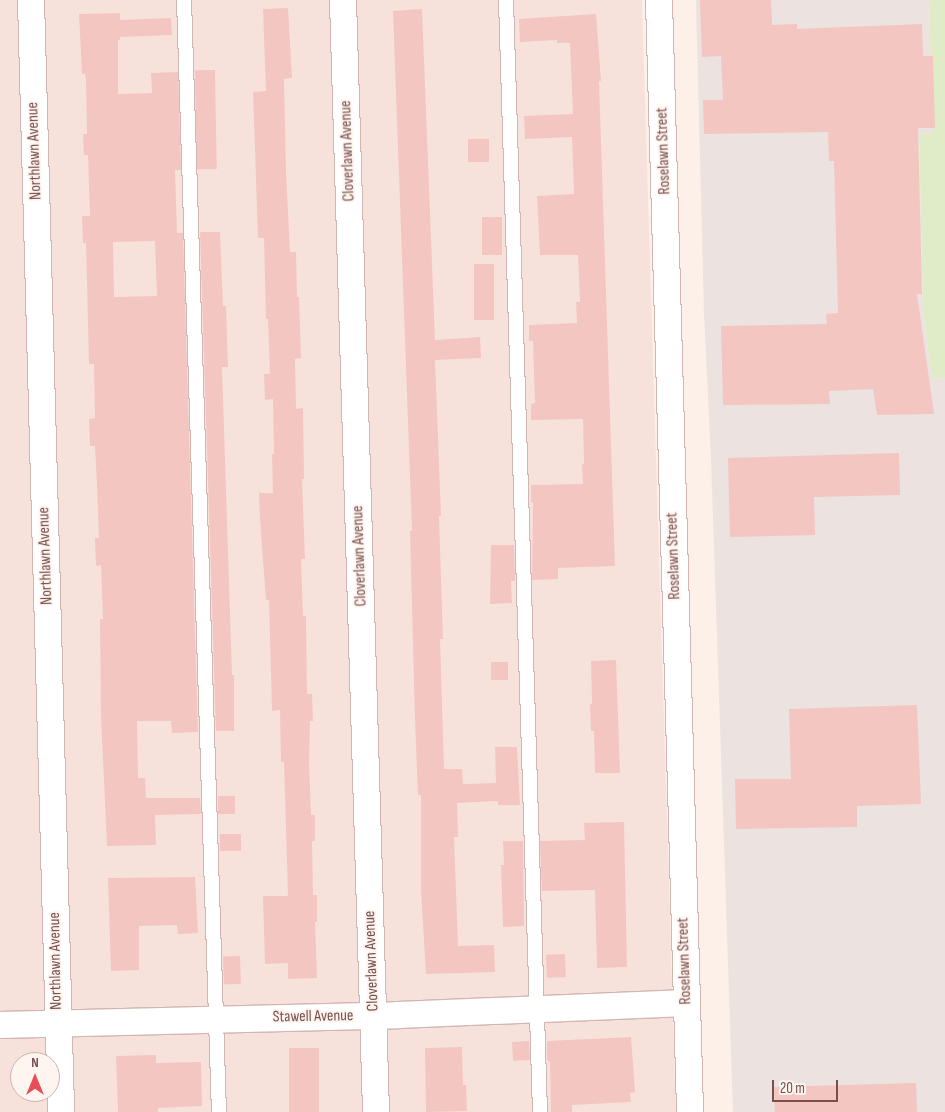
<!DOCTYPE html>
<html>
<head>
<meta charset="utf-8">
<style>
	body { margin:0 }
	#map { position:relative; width:945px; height:1112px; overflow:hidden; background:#fdf0e9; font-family:"Sofia Sans Condensed",sans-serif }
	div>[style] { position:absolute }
	.residential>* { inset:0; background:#f7e2db }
	.industrial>* { inset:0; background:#ece2df }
	.green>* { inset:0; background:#e0ebc7 }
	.building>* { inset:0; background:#f3c6c1; transform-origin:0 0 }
	.roads { filter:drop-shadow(1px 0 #d2b6b1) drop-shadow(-1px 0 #d2b6b1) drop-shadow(0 1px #d2b6b1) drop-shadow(0 -1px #d2b6b1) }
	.service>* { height:14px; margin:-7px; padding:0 7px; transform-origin:7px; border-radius:7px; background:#fff }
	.minor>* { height:26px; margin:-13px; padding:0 13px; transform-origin:13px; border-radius:13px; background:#fff }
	span { translate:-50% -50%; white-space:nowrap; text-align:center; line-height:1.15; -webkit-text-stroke:4px #fff5f0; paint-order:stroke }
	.street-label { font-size:16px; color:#784f4c }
	.north { position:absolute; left:10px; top:1052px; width:50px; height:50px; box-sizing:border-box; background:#fff5f0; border:1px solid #c9b3ae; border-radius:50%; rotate:0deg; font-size:14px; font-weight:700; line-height:20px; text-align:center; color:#784f4c }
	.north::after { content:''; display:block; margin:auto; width:18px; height:22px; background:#e74e57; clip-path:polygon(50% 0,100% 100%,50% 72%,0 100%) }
	.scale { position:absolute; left:772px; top:1080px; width:66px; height:22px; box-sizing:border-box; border:2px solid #784f4c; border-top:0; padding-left:6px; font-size:15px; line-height:18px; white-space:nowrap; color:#784f4c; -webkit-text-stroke:4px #fff5f0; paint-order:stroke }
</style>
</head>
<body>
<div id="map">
	<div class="residential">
		<i style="clip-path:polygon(evenodd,0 0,642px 0,676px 1112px,0 1112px,0 0,20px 1062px,50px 1062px,50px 1092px,20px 1092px,20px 1062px)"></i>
	</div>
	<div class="industrial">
		<i style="clip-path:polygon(696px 0,929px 0,933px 133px,919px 134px,923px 310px,932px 379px,945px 378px,945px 1112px,733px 1112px,711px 458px,704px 314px)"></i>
	</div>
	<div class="green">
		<i style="clip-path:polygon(929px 0,945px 0,945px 378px,932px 379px,923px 310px,919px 134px,933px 133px)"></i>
	</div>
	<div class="building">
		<i style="clip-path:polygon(700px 0,771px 0,772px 25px,797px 24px,797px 29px,922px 24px,923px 56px,933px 56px,935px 128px,918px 128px,922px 294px,917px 294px,934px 414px,877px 415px,873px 389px,829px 391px,830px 404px,723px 405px,721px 326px,827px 324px,826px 314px,838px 313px,834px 161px,829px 161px,828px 132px,704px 134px,703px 100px,723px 100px,721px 56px,702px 57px)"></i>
		<i style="clip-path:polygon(288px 8px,292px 78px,284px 79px,286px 172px,290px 252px,296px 252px,297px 297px,299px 297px,301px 358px,295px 359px,296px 409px,303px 408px,304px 479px,302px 479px,305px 559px,301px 559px,303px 616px,306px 616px,307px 694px,312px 694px,313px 721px,310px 721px,309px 762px,311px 815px,315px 815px,315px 841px,312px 841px,313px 895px,317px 895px,317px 922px,315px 922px,317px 978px,288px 979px,288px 963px,265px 964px,263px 896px,288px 896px,284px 762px,281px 762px,280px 710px,272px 711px,269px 600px,266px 600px,260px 519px,259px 493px,273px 493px,272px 454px,274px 454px,273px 399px,265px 400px,264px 374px,270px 374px,268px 319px,266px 319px,264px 238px,258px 238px,253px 92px,266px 91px,263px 9px)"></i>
		<i style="clip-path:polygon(422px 9px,435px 340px,480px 337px,481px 358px,435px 360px,441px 516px,439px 516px,443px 639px,440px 639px,444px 769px,462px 769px,463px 784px,496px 783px,495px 747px,517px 747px,520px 805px,498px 805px,498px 801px,457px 803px,458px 837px,454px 837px,458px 946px,494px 945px,495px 972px,426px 974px,421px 890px,421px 795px,418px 795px,415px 720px,410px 531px,412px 531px,393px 11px)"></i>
		<i style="clip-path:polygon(evenodd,120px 13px,120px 20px,171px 18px,172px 35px,120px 37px,120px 40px,118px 40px,118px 94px,152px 93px,151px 73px,178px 72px,181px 170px,175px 170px,177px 233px,183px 233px,198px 732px,172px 733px,171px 721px,137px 721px,138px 778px,145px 778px,146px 798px,200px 798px,201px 814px,155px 815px,156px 845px,107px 846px,101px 717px,100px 619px,103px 619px,101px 565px,96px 566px,95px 538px,99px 538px,97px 486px,95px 446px,90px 446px,89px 419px,95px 418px,94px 364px,89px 364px,86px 243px,83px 243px,82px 216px,90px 216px,88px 155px,84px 155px,83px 134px,87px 134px,86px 79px,85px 74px,82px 74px,79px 14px,120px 13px,155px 241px,157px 296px,114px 297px,113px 242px,155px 241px)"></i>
		<i style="clip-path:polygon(596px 14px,601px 81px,599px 81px,615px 566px,558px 568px,558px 579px,532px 580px,533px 502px,531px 502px,531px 485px,583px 484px,582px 464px,584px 464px,583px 419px,531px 420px,531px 404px,535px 403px,533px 341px,529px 341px,529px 325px,577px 323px,576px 302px,580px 302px,578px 255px,540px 255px,537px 196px,574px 194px,572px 137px,525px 139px,524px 116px,573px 114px,570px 43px,557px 43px,557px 40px,520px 42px,519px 19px)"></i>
		<i style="left:215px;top:70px;width:99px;height:20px;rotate:89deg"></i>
		<i style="left:468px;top:139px;width:21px;height:23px"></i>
		<i style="left:482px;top:217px;width:20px;height:38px"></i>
		<i style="clip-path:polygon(200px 232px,220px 232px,223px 306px,226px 306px,228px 367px,222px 367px,232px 675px,234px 675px,234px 731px,216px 731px)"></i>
		<i style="left:474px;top:264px;width:20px;height:56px"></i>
		<i style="clip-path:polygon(899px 453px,900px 495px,814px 497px,815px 535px,730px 537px,728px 458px)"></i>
		<i style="clip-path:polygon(491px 545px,514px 545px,515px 581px,511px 581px,512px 603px,490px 604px)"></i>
		<i style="clip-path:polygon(616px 660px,620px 773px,595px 773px,594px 731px,591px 731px,590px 704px,592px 704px,591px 661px)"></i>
		<i style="left:491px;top:662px;width:17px;height:18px"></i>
		<i style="clip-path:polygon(917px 705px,921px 804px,857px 806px,857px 827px,736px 829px,735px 779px,791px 779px,789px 709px)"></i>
		<i style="left:218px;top:796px;width:17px;height:18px"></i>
		<i style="clip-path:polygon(624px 822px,627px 967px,597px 968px,595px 890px,542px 891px,540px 841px,585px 840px,584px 823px)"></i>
		<i style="left:241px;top:834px;width:17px;height:21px;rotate:90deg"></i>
		<i style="clip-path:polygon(503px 841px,523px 841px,524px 926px,503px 927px,501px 865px,504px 865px)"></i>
		<i style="clip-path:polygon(195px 877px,198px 933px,178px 934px,177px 925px,139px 926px,139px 970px,111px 971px,108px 878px)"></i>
		<i style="left:565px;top:954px;width:23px;height:19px;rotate:88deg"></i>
		<i style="left:240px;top:956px;width:28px;height:17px;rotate:88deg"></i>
		<i style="clip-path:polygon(631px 1037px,635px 1092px,630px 1093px,631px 1102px,572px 1105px,572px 1112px,551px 1112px,550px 1062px,547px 1060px,547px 1041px)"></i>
		<i style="left:529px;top:1041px;width:19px;height:17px;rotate:87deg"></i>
		<i style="clip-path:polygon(462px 1047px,463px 1085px,466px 1085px,467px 1111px,426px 1112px,425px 1048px)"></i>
		<i style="left:289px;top:1048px;width:30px;height:64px"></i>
		<i style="clip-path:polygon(156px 1055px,156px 1063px,201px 1062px,202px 1106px,158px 1108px,158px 1112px,118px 1112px,116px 1056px)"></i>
		<i style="clip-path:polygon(916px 1083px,917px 1112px,775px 1112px,774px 1087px)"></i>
	</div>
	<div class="roads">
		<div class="service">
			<i style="left:184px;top:0;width:1113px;rotate:88.2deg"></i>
			<i style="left:506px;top:0;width:1113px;rotate:88.25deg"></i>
		</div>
		<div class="minor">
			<i style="left:31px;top:0;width:1112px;rotate:88.45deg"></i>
			<i style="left:343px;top:0;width:1112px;rotate:88.3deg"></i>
			<i style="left:659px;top:0;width:1112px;rotate:88.4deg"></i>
			<i style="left:0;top:1025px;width:398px;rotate:-1.4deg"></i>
			<i style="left:398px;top:1015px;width:288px;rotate:-2.4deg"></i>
		</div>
	</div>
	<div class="street-label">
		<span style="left:35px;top:151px;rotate:-92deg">Northlawn Avenue</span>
		<span style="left:348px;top:151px;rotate:-92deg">Cloverlawn Avenue</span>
		<span style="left:664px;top:151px;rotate:-92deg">Roselawn Street</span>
		<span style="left:46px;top:556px;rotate:-92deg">Northlawn Avenue</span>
		<span style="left:360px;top:556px;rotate:-92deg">Cloverlawn Avenue</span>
		<span style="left:674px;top:556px;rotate:-92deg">Roselawn Street</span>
		<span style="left:56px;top:961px;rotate:-91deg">Northlawn Avenue</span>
		<span style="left:372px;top:961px;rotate:-92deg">Cloverlawn Avenue</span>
		<span style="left:685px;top:961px;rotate:-92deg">Roselawn Street</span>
		<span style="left:313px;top:1017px;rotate:-1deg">Stawell Avenue</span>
	</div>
	<div class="north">N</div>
	<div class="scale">20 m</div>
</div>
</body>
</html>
